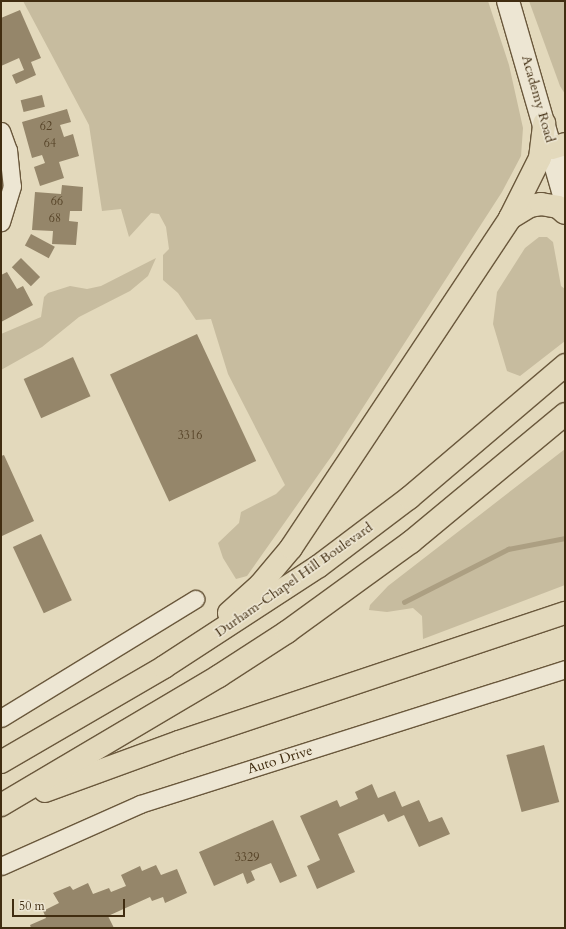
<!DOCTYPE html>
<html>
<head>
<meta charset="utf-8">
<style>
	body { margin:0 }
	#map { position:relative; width:566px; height:929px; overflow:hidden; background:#e3d9bc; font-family:Cardo,serif }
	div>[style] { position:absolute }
	.green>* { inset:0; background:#c7bc9f }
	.stream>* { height:4.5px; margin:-2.25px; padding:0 2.25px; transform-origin:2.25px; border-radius:2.25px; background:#ac9f82 }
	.building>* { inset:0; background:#95866a; transform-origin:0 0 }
	.roads { filter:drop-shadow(1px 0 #6a583c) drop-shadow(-1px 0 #6a583c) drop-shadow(0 1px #6a583c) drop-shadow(0 -1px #6a583c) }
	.street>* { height:17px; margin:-8.5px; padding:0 8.5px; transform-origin:8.5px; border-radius:8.5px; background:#ede6d3 }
	.secondary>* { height:22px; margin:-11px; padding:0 11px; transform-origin:11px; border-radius:11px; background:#ede6d3 }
	.primary>* { height:22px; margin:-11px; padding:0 11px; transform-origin:11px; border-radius:11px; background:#e3d9bc }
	span { translate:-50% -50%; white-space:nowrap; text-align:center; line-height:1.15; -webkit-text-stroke:3px #ede6d3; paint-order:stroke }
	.number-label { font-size:12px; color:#564327 }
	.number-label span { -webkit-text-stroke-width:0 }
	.street-label { font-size:14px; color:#412d11 }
	.frame { position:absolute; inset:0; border:2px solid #412d11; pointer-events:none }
	.scale { position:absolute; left:12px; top:899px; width:113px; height:18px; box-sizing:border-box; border:2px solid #412d11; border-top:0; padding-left:5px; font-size:12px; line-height:14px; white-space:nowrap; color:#412d11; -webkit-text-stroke:3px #ede6d3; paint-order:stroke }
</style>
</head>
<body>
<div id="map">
	<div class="green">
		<i style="clip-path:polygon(23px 1px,488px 1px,509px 65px,523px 128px,521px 156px,502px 192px,333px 454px,247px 576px,236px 579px,223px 558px,218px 543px,239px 523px,241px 512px,276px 494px,285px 485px,228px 374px,211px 319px,196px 320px,178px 293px,163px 280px,163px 255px,169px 249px,166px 227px,159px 214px,151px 213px,129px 237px,121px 209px,102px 211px,89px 125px)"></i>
		<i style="clip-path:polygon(529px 1px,565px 1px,565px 94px,560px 86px)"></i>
		<i style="clip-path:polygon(539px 237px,547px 237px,553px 242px,561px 286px,565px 289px,565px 341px,520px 376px,507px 371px,493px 324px,497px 292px,525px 248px)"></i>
		<i style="clip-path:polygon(156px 258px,148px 276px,130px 291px,79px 317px,42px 347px,1px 370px,1px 334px,41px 317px,44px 297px,48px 293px,70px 286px,87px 289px,101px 286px)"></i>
		<i style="clip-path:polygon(565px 449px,565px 585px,423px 639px,422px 616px,413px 608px,387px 612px,369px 610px,370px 605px,388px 586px)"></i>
	</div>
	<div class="stream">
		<i style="left:404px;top:602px;width:117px;rotate:-27deg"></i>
		<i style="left:508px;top:549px;width:58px;rotate:-10.9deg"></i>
	</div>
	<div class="building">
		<i style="clip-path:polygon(20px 10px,41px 58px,31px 62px,36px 75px,16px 84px,12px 75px,24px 70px,19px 58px,1px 66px,1px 18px)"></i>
		<i style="left:42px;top:95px;width:12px;height:22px;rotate:76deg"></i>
		<i style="clip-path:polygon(67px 109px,71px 122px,60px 125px,64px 137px,73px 134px,79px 156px,59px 162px,64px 178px,40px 186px,34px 167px,45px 163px,42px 155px,32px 158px,22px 122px)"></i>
		<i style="clip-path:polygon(62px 185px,83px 187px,82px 211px,70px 211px,69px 221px,78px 222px,76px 245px,52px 244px,53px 231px,32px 230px,35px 192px,61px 194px)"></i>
		<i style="left:31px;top:234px;width:27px;height:13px;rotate:28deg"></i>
		<i style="left:21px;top:258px;width:27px;height:13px;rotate:45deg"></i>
		<i style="clip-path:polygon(7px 272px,17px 289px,23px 286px,33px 305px,1px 322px,1px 275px)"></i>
		<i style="left:197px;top:334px;width:140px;height:96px;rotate:65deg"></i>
		<i style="left:73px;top:357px;width:43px;height:54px;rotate:66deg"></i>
		<i style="clip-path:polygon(4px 455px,34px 521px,2px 536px,1px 456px)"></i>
		<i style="left:41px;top:534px;width:73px;height:31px;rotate:65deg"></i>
		<i style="left:544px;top:745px;width:59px;height:39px;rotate:75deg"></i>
		<i style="clip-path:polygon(372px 784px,378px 798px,395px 791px,402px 807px,419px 800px,429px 822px,442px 817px,450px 834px,419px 847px,404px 815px,388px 822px,384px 814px,338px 834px,355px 872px,317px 889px,307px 866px,320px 860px,300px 816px,337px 800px,340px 807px,358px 799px,355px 792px)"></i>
		<i style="clip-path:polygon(273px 820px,297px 876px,280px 883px,271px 863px,251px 871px,255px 880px,247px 884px,243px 873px,214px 886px,199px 852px)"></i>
		<i style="clip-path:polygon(156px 865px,161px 875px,177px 869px,187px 893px,165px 903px,163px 897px,152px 901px,150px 897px,108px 916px,114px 928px,31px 928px,30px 925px,46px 918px,43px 911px,59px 903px,53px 893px,70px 886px,73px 890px,88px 883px,93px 894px,109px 888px,111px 892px,126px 886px,121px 875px,140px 866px,142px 871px)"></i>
	</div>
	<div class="roads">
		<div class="street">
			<i style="left:1px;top:131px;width:20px;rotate:70deg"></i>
			<i style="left:8px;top:150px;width:36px;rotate:84deg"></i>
			<i style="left:12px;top:186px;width:38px;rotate:107deg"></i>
			<i style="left:1px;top:718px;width:228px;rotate:-31.5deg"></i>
			<i style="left:1px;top:866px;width:152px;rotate:-24deg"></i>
			<i style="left:140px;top:804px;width:446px;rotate:-17.6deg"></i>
		</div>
		<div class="secondary">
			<i style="left:508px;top:1px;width:205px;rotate:73.9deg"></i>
		</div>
		<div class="primary">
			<i style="left:552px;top:148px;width:14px;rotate:-17deg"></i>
			<i style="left:510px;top:218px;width:23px;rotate:-31deg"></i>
			<i style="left:530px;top:206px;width:11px;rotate:-10deg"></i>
			<i style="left:541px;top:204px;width:17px;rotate:10deg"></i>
			<i style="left:558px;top:207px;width:9px;rotate:41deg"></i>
			<i style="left:229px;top:613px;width:42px;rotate:-42.1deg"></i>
			<i style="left:260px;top:585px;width:48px;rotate:-50deg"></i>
			<i style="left:291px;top:548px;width:396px;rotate:-56.4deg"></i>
			<i style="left:510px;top:218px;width:67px;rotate:-63.4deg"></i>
			<i style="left:540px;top:158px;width:35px;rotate:-83deg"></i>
			<i style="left:1px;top:762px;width:189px;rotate:-30.2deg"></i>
			<i style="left:164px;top:667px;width:185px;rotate:-33.1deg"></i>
			<i style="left:319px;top:566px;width:113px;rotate:-37.1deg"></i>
			<i style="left:409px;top:498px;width:205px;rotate:-40.4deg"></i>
			<i style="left:45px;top:791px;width:143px;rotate:-20.1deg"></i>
			<i style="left:179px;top:742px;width:407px;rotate:-18.5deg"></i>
			<i style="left:1px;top:805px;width:253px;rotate:-30.6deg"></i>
			<i style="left:219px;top:676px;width:81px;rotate:-32.9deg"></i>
			<i style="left:287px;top:632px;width:153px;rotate:-36deg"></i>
			<i style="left:411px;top:542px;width:200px;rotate:-39.7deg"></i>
		</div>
	</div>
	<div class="number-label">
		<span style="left:46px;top:127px">62</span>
		<span style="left:50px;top:144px">64</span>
		<span style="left:57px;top:202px">66</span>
		<span style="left:55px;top:219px">68</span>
		<span style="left:190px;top:436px">3316</span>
		<span style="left:247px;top:858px">3329</span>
	</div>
	<div class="street-label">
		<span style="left:538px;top:99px;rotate:74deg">Academy Road</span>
		<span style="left:294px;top:580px;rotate:-35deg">Durham-Chapel Hill Boulevard</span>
		<span style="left:280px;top:760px;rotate:-17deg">Auto Drive</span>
	</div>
	<div class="frame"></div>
	<div class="scale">50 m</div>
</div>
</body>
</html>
